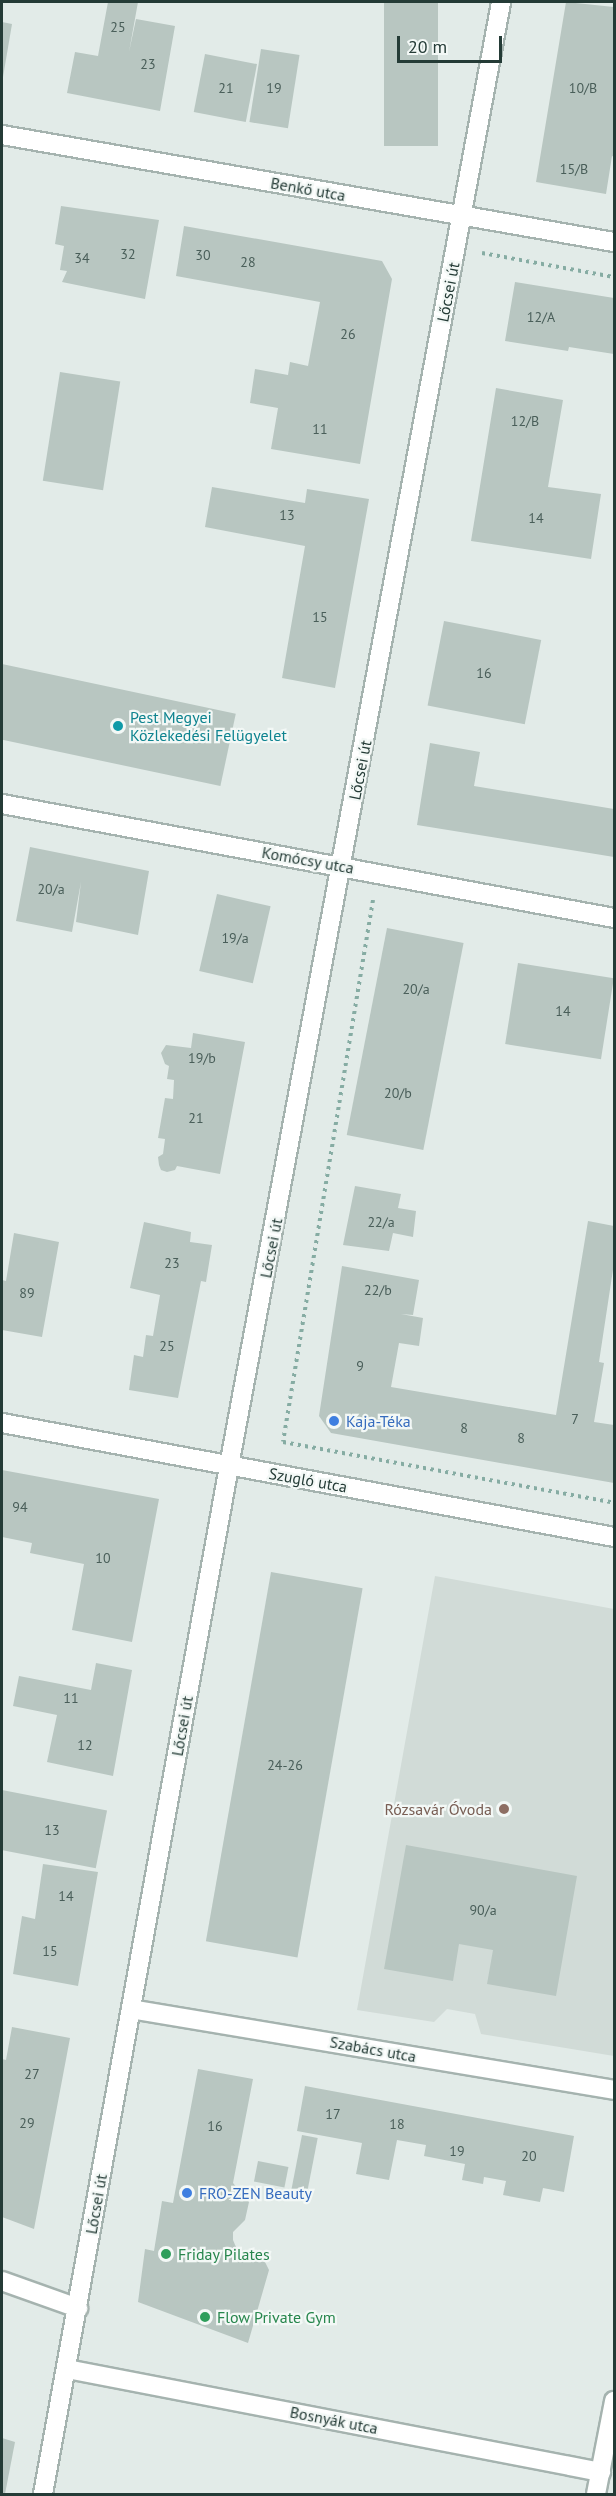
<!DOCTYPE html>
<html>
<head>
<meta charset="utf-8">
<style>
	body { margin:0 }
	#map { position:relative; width:616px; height:2496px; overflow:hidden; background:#e2ebe8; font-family:"PT Sans",sans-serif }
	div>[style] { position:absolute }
	.built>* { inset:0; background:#d1dbd7 }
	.building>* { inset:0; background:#b8c6c1; transform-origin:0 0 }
	.path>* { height:4px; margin-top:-2px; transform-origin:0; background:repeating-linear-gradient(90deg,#86aca3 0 3px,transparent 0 7.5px) }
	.roads { filter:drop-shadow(2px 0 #a5b3af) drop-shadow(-2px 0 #a5b3af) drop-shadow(0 2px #a5b3af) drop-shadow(0 -2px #a5b3af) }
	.minor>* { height:18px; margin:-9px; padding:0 9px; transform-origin:9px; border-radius:9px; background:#fff }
	.dots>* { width:16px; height:16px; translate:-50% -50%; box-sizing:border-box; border:3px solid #f3f8f6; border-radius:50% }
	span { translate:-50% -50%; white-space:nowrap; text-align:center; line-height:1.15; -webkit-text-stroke:4.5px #f3f8f6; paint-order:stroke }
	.number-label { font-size:14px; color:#495e59 }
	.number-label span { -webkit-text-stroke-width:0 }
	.street-label { font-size:16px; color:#243b36 }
	.culture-label { font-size:16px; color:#0d838f }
	.left { translate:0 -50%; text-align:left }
	.shop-label { font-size:16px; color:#366cbe }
	.education-label { font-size:16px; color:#785e54 }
	.right { translate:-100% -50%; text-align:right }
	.leisure-label { font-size:16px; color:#27864d }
	.frame { position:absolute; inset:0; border:3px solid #243b36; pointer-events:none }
	.scale { position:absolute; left:397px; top:36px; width:105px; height:27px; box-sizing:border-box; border:3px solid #243b36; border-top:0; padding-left:8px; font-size:18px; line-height:21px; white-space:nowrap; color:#243b36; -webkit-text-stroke:4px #f3f8f6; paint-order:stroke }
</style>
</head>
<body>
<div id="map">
	<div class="built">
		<i style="clip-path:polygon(435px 1576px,614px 1609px,614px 2056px,481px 2034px,475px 2014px,447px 2009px,434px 2022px,357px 2010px)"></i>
	</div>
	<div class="building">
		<i style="clip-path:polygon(108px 2px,138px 2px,129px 52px,136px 19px,175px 26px,160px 111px,67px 93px,75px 52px,98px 56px)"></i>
		<i style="left:384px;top:2px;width:54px;height:144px"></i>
		<i style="clip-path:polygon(566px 2px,614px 7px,614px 157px,612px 156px,606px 194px,536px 182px)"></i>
		<i style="clip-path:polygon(2px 22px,12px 24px,3px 77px,2px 77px)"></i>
		<i style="left:261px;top:49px;width:39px;height:74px;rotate:9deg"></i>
		<i style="left:205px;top:54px;width:53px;height:59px;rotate:11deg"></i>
		<i style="clip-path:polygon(61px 206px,159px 220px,145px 299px,62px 282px,67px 271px,60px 270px,64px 246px,55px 244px)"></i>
		<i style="clip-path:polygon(184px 226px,382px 261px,392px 279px,360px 464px,271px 449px,278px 408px,250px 403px,255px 369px,288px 375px,290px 362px,308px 366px,320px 302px,176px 276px)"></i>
		<i style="clip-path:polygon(515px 282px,614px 298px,614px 354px,569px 347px,568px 351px,505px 341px)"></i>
		<i style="left:60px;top:372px;width:61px;height:110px;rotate:9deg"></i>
		<i style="clip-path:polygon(496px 388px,563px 400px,548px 487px,601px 494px,591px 559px,471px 541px)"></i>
		<i style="clip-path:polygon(212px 487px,305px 503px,307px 489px,369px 499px,335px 688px,282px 678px,305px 546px,205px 527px)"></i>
		<i style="left:444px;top:621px;width:99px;height:86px;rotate:11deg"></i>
		<i style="left:2px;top:664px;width:239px;height:74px;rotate:12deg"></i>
		<i style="clip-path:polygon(430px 743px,480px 752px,474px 786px,614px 809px,614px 857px,417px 825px)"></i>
		<i style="clip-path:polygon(30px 847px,149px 871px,138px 935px,76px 922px,81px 882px,72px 932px,16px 921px)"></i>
		<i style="left:217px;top:894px;width:55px;height:79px;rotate:13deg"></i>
		<i style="left:387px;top:928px;width:78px;height:211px;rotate:11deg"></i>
		<i style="left:518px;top:963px;width:97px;height:82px;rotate:9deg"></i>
		<i style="clip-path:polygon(193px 1033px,245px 1042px,220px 1174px,177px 1166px,175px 1170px,167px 1172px,161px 1170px,159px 1165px,158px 1157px,163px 1154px,165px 1139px,158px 1138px,165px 1098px,173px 1099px,174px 1080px,167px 1079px,169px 1066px,165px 1064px,161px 1053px,166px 1045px,191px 1048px)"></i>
		<i style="clip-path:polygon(355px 1186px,401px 1194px,398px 1208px,416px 1211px,413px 1237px,393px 1233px,389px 1251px,343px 1245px)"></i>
		<i style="clip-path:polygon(588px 1221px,614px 1226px,614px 1263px,599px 1362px,604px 1363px,594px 1422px,614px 1425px,614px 1483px,331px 1433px,319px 1416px,342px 1266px,419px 1280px,413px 1315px,401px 1314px,423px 1318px,419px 1346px,399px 1343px,391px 1387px,556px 1415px)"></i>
		<i style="clip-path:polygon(144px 1222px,191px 1232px,190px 1242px,212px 1245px,206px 1282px,201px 1281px,178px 1398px,129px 1390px,134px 1355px,143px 1357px,146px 1335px,153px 1336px,160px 1295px,130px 1288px)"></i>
		<i style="clip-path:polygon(14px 1233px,59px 1242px,42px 1337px,2px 1330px,2px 1280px,6px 1281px)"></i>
		<i style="clip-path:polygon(2px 1470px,159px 1499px,132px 1642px,72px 1630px,84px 1564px,30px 1553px,32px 1543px,2px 1537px)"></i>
		<i style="left:271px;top:1572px;width:93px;height:375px;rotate:10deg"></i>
		<i style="clip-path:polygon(96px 1663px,132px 1670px,113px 1776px,47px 1762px,57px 1715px,13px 1706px,19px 1676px,91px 1690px)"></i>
		<i style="left:2px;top:1790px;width:107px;height:59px;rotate:11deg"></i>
		<i style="clip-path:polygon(406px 1845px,577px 1876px,556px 1996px,487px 1984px,493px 1950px,459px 1944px,453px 1981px,384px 1969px)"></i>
		<i style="clip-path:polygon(43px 1864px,98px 1872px,78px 1986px,13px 1974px,22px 1916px,35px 1919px)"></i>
		<i style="clip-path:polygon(12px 2027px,70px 2038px,34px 2229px,2px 2217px,2px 2059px,6px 2060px)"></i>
		<i style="clip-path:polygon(198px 2069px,253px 2079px,233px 2183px,249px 2202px,245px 2220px,233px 2232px,233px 2240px,236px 2247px,265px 2262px,269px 2270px,248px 2343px,138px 2302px,145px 2249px,154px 2251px,162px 2201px,173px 2203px)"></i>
		<i style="clip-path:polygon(305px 2086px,574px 2136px,564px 2192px,543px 2188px,540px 2202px,503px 2195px,506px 2181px,484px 2177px,483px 2184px,462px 2180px,465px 2164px,424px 2156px,426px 2145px,397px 2140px,389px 2180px,356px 2174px,362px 2143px,297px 2131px)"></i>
		<i style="left:302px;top:2135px;width:16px;height:60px;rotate:11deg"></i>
		<i style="left:258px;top:2161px;width:31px;height:21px;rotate:11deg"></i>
		<i style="clip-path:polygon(2px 2438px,15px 2442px,5px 2494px,2px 2494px)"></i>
	</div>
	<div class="path">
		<i style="left:482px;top:253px;width:134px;rotate:10.3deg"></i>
		<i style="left:373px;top:900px;width:549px;rotate:99.43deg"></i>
		<i style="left:283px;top:1442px;width:337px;rotate:10.4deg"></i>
	</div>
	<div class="roads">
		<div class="minor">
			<i style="left:2px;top:135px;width:621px;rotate:9.92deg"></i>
			<i style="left:2px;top:804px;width:623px;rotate:10.55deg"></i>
			<i style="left:2px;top:1423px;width:623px;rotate:10.55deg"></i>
			<i style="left:131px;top:2009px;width:490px;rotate:9.5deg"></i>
			<i style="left:2px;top:2281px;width:81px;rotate:19.6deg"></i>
			<i style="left:67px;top:2369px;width:544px;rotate:10.92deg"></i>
			<i style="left:43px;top:2494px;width:1045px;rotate:-79.74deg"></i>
			<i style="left:229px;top:1466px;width:1489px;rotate:-79.47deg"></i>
			<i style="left:596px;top:2494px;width:95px;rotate:-79deg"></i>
		</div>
	</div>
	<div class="dots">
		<i style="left:118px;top:726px;background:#0f9aa8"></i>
		<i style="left:334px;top:1421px;background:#3f7fe0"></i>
		<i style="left:504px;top:1809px;background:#8d6e63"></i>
		<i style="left:187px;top:2193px;background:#3f7fe0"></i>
		<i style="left:166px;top:2254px;background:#2e9e5b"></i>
		<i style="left:205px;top:2317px;background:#2e9e5b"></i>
	</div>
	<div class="number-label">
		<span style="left:118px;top:27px">25</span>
		<span style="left:148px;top:64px">23</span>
		<span style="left:226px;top:88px">21</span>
		<span style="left:274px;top:88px">19</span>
		<span style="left:583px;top:88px">10/B</span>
		<span style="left:574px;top:169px">15/B</span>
		<span style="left:128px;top:254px">32</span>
		<span style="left:203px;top:255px">30</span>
		<span style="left:82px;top:258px">34</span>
		<span style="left:248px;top:262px">28</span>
		<span style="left:541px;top:317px">12/A</span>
		<span style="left:348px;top:334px">26</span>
		<span style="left:525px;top:421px">12/B</span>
		<span style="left:320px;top:429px">11</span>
		<span style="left:287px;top:515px">13</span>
		<span style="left:536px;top:518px">14</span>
		<span style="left:320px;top:617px">15</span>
		<span style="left:484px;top:673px">16</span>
		<span style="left:51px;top:889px">20/a</span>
		<span style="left:235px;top:938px">19/a</span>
		<span style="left:416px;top:989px">20/a</span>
		<span style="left:563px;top:1011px">14</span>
		<span style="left:202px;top:1058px">19/b</span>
		<span style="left:398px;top:1093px">20/b</span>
		<span style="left:196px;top:1118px">21</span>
		<span style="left:381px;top:1222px">22/a</span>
		<span style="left:172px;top:1263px">23</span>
		<span style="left:378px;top:1290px">22/b</span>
		<span style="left:27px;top:1293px">89</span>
		<span style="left:167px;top:1346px">25</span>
		<span style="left:360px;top:1366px">9</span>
		<span style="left:575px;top:1419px">7</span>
		<span style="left:464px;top:1428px">8</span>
		<span style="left:521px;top:1438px">8</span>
		<span style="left:20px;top:1507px">94</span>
		<span style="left:103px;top:1558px">10</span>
		<span style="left:71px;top:1698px">11</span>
		<span style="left:85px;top:1745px">12</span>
		<span style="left:285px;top:1765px">24-26</span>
		<span style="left:52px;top:1830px">13</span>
		<span style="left:66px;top:1896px">14</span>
		<span style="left:483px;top:1910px">90/a</span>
		<span style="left:50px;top:1951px">15</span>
		<span style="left:32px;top:2074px">27</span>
		<span style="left:333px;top:2114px">17</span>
		<span style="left:27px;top:2123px">29</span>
		<span style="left:397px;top:2124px">18</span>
		<span style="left:215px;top:2126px">16</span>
		<span style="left:457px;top:2151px">19</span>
		<span style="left:529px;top:2156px">20</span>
	</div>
	<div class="street-label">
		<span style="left:308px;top:189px;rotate:10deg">Benkő utca</span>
		<span style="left:448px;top:292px;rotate:-79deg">Lőcsei út</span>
		<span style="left:360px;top:770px;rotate:-79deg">Lőcsei út</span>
		<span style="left:308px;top:860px;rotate:10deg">Komócsy utca</span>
		<span style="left:271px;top:1248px;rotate:-79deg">Lőcsei út</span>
		<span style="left:308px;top:1480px;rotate:10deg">Szugló utca</span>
		<span style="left:182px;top:1726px;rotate:-80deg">Lőcsei út</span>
		<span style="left:373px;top:2049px;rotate:10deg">Szabács utca</span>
		<span style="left:96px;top:2204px;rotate:-80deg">Lőcsei út</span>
		<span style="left:334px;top:2420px;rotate:11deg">Bosnyák utca</span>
	</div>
	<div class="culture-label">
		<span class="left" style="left:130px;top:726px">Pest Megyei<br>Közlekedési Felügyelet</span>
	</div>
	<div class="shop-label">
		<span class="left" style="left:346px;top:1421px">Kaja-Téka</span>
		<span class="left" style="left:199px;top:2193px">FRO-ZEN Beauty</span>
	</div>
	<div class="education-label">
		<span class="right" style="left:492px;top:1809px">Rózsavár Óvoda</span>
	</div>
	<div class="leisure-label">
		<span class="left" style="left:178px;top:2254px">Friday Pilates</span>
		<span class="left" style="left:217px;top:2317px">Flow Private Gym</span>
	</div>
	<div class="frame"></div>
	<div class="scale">20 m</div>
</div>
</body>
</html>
